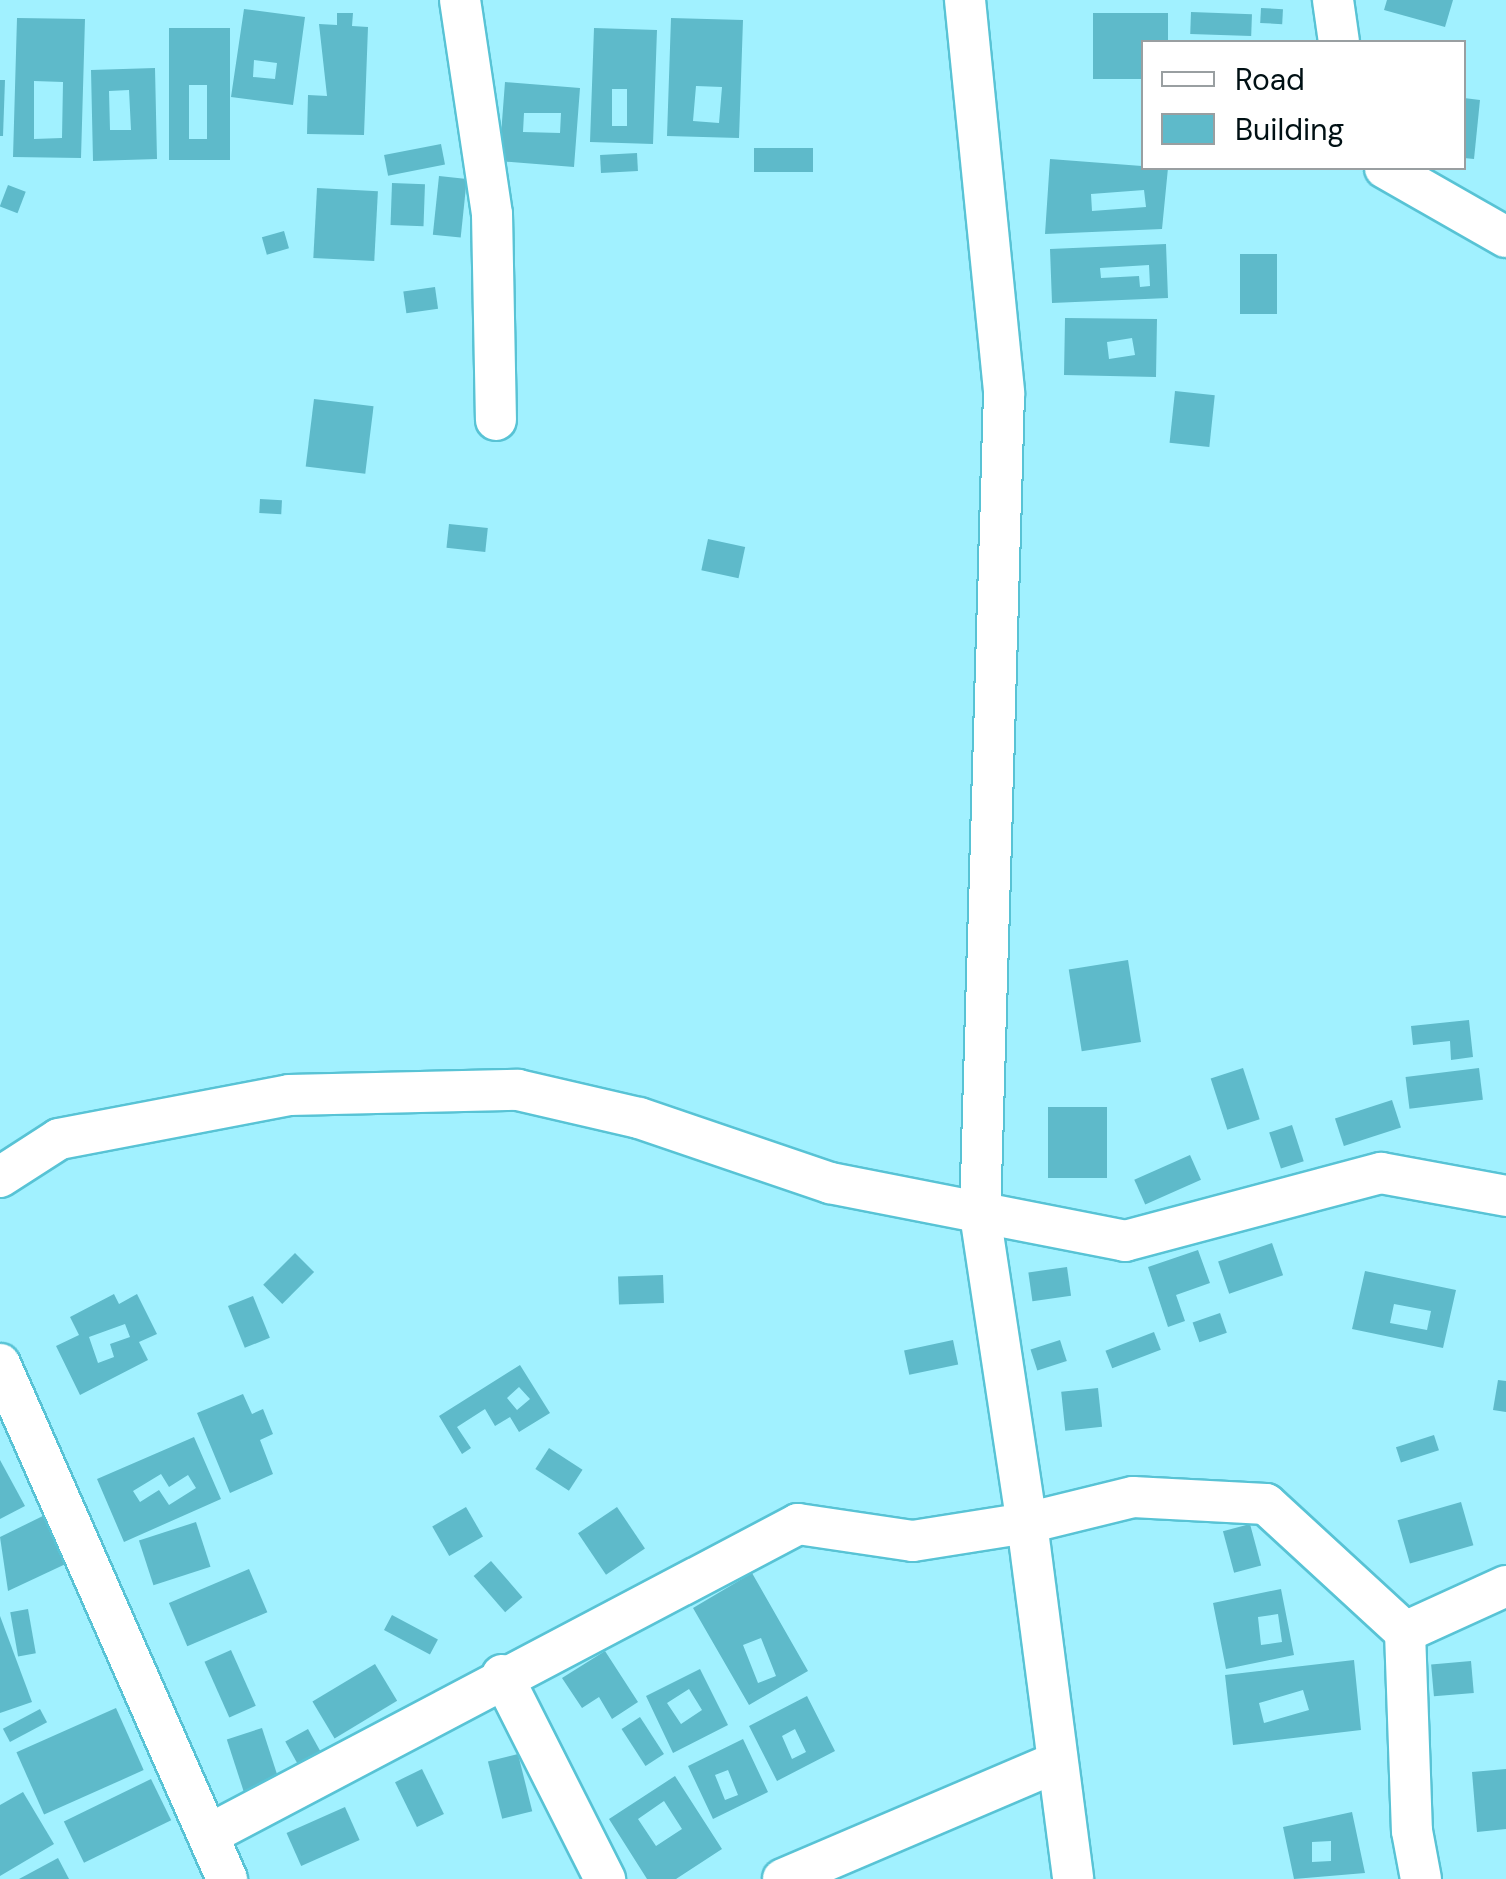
<!DOCTYPE html>
<html>
<head>
<meta charset="utf-8">
<style>
	body { margin:0 }
	#map { position:relative; width:1506px; height:1879px; overflow:hidden; background:#a1f1ff; font-family:"DM Sans",sans-serif }
	div>[style] { position:absolute }
	.building>* { inset:0; background:#5ebaca; transform-origin:0 0 }
	.roads { filter:drop-shadow(2px 0 #58c3d5) drop-shadow(-2px 0 #58c3d5) drop-shadow(0 2px #58c3d5) drop-shadow(0 -2px #58c3d5) }
	.minor>* { height:40px; margin:-20px; padding:0 20px; transform-origin:20px; border-radius:20px; background:#fff }
	span { translate:-50% -50%; white-space:nowrap; text-align:center; line-height:1.15; -webkit-text-stroke:8px #fff; paint-order:stroke }
	.legend { position:absolute; left:1141px; top:40px; width:325px; height:130px; box-sizing:border-box; background:#fff; border:2px solid #999fa1; margin:0; padding:12px 18px; list-style:none; font-size:30px; color:#001014 }
	.legend li { display:flex; align-items:center; gap:20px; height:50px }
	.legend b { width:50px; border:2px solid #999fa1 }
</style>
</head>
<body>
<div id="map">
	<div class="building">
		<i style="clip-path:polygon(1387px 0,1453px 0,1445px 27px,1384px 10px)"></i>
		<i style="left:1261px;top:8px;width:22px;height:15px;rotate:3deg"></i>
		<i style="clip-path:polygon(evenodd,244px 9px,305px 17px,293px 105px,231px 97px,244px 9px,254px 60px,277px 63px,275px 79px,253px 77px,254px 60px)"></i>
		<i style="left:1191px;top:12px;width:61px;height:22px;rotate:2deg"></i>
		<i style="clip-path:polygon(337px 13px,353px 13px,352px 26px,368px 27px,364px 135px,307px 134px,308px 95px,327px 96px,319px 24px,337px 25px)"></i>
		<i style="clip-path:polygon(1093px 13px,1168px 13px,1168px 42px,1144px 42px,1144px 79px,1093px 79px)"></i>
		<i style="clip-path:polygon(evenodd,17px 18px,85px 19px,81px 158px,13px 157px,17px 18px,34px 81px,63px 82px,62px 138px,34px 139px,34px 81px)"></i>
		<i style="clip-path:polygon(evenodd,671px 18px,743px 20px,739px 138px,667px 136px,671px 18px,696px 86px,722px 87px,719px 123px,693px 121px,696px 86px)"></i>
		<i style="clip-path:polygon(evenodd,169px 28px,230px 28px,230px 160px,169px 160px,169px 28px,189px 85px,207px 85px,207px 139px,189px 139px,189px 85px)"></i>
		<i style="clip-path:polygon(evenodd,594px 28px,657px 30px,653px 144px,590px 142px,594px 28px,612px 89px,627px 89px,627px 126px,612px 126px,612px 89px)"></i>
		<i style="clip-path:polygon(evenodd,155px 68px,157px 159px,93px 161px,91px 70px,155px 68px,129px 90px,131px 130px,110px 130px,109px 91px,129px 90px)"></i>
		<i style="clip-path:polygon(0 80px,5px 80px,3px 136px,0 136px)"></i>
		<i style="clip-path:polygon(evenodd,505px 82px,580px 88px,574px 167px,499px 161px,505px 82px,524px 113px,561px 113px,560px 133px,523px 132px,524px 113px)"></i>
		<i style="clip-path:polygon(1464px 98px,1480px 100px,1474px 159px,1464px 158px)"></i>
		<i style="left:441px;top:144px;width:21px;height:58px;rotate:79deg"></i>
		<i style="left:754px;top:148px;width:59px;height:24px"></i>
		<i style="left:637px;top:153px;width:18px;height:37px;rotate:87deg"></i>
		<i style="clip-path:polygon(evenodd,1050px 159px,1168px 168px,1162px 229px,1045px 234px,1050px 159px,1144px 190px,1146px 207px,1092px 211px,1091px 194px,1144px 190px)"></i>
		<i style="left:439px;top:176px;width:28px;height:59px;rotate:6deg"></i>
		<i style="left:392px;top:183px;width:33px;height:42px;rotate:2deg"></i>
		<i style="left:8px;top:185px;width:19px;height:23px;rotate:21deg"></i>
		<i style="left:317px;top:188px;width:61px;height:70px;rotate:3deg"></i>
		<i style="left:284px;top:231px;width:18px;height:23px;rotate:74deg"></i>
		<i style="clip-path:polygon(evenodd,1166px 244px,1168px 298px,1052px 303px,1050px 249px,1166px 244px,1149px 265px,1150px 286px,1140px 287px,1139px 276px,1101px 278px,1100px 268px,1149px 265px)"></i>
		<i style="left:1240px;top:254px;width:37px;height:60px"></i>
		<i style="left:435px;top:287px;width:22px;height:32px;rotate:82deg"></i>
		<i style="clip-path:polygon(evenodd,1065px 318px,1157px 319px,1156px 377px,1064px 375px,1065px 318px,1132px 338px,1135px 355px,1109px 359px,1107px 342px,1132px 338px)"></i>
		<i style="left:1175px;top:391px;width:40px;height:52px;rotate:6deg"></i>
		<i style="left:314px;top:399px;width:60px;height:68px;rotate:7deg"></i>
		<i style="left:260px;top:499px;width:22px;height:14px;rotate:3deg"></i>
		<i style="left:449px;top:524px;width:39px;height:24px;rotate:6deg"></i>
		<i style="left:708px;top:539px;width:38px;height:32px;rotate:12deg"></i>
		<i style="left:1128px;top:960px;width:83px;height:60px;rotate:81deg"></i>
		<i style="clip-path:polygon(1469px 1020px,1473px 1057px,1451px 1060px,1450px 1041px,1413px 1045px,1411px 1026px)"></i>
		<i style="left:1243px;top:1068px;width:54px;height:34px;rotate:72deg"></i>
		<i style="left:1479px;top:1068px;width:32px;height:74px;rotate:83deg"></i>
		<i style="left:1392px;top:1100px;width:29px;height:60px;rotate:72deg"></i>
		<i style="left:1107px;top:1107px;width:71px;height:59px;rotate:90deg"></i>
		<i style="left:1292px;top:1125px;width:38px;height:24px;rotate:72deg"></i>
		<i style="left:1190px;top:1155px;width:27px;height:61px;rotate:66deg"></i>
		<i style="left:1272px;top:1243px;width:34px;height:57px;rotate:71deg"></i>
		<i style="clip-path:polygon(1198px 1250px,1210px 1283px,1176px 1295px,1185px 1321px,1168px 1327px,1148px 1267px)"></i>
		<i style="left:295px;top:1253px;width:27px;height:45px;rotate:45deg"></i>
		<i style="left:1067px;top:1267px;width:29px;height:39px;rotate:82deg"></i>
		<i style="clip-path:polygon(evenodd,1365px 1271px,1456px 1290px,1443px 1348px,1352px 1329px,1365px 1271px,1394px 1304px,1431px 1311px,1427px 1330px,1390px 1323px,1394px 1304px)"></i>
		<i style="left:663px;top:1275px;width:28px;height:45px;rotate:88deg"></i>
		<i style="clip-path:polygon(evenodd,114px 1294px,119px 1304px,137px 1294px,157px 1334px,139px 1342px,148px 1360px,80px 1395px,56px 1346px,79px 1335px,70px 1317px,114px 1294px,125px 1324px,130px 1337px,110px 1344px,114px 1357px,98px 1363px,89px 1337px,125px 1324px)"></i>
		<i style="left:253px;top:1296px;width:45px;height:27px;rotate:68deg"></i>
		<i style="left:1220px;top:1313px;width:21px;height:29px;rotate:71deg"></i>
		<i style="left:1154px;top:1332px;width:19px;height:52px;rotate:69deg"></i>
		<i style="left:953px;top:1340px;width:25px;height:50px;rotate:78deg"></i>
		<i style="left:1060px;top:1340px;width:22px;height:31px;rotate:72deg"></i>
		<i style="clip-path:polygon(evenodd,520px 1365px,550px 1413px,519px 1432px,510px 1417px,495px 1426px,485px 1409px,457px 1427px,471px 1448px,462px 1454px,439px 1416px,520px 1365px,519px 1387px,530px 1399px,517px 1410px,507px 1398px,519px 1387px)"></i>
		<i style="clip-path:polygon(1498px 1380px,1506px 1381px,1506px 1412px,1493px 1410px)"></i>
		<i style="left:1098px;top:1388px;width:39px;height:37px;rotate:84deg"></i>
		<i style="clip-path:polygon(243px 1394px,252px 1414px,263px 1409px,273px 1434px,260px 1440px,273px 1474px,230px 1493px,197px 1413px)"></i>
		<i style="left:1434px;top:1435px;width:16px;height:40px;rotate:72deg"></i>
		<i style="clip-path:polygon(evenodd,194px 1437px,221px 1499px,124px 1542px,97px 1479px,194px 1437px,161px 1474px,169px 1487px,188px 1475px,196px 1488px,169px 1505px,159px 1490px,140px 1502px,133px 1491px,161px 1474px)"></i>
		<i style="left:549px;top:1448px;width:40px;height:25px;rotate:33deg"></i>
		<i style="clip-path:polygon(0 1460px,25px 1506px,0 1519px)"></i>
		<i style="left:1461px;top:1502px;width:45px;height:66px;rotate:74deg"></i>
		<i style="left:466px;top:1507px;width:34px;height:39px;rotate:60deg"></i>
		<i style="left:617px;top:1507px;width:50px;height:47px;rotate:56deg"></i>
		<i style="clip-path:polygon(49px 1513px,72px 1561px,8px 1591px,0 1537px)"></i>
		<i style="left:196px;top:1522px;width:47px;height:60px;rotate:72deg"></i>
		<i style="left:1250px;top:1524px;width:43px;height:28px;rotate:75deg"></i>
		<i style="left:491px;top:1561px;width:48px;height:23px;rotate:49deg"></i>
		<i style="left:249px;top:1569px;width:47px;height:87px;rotate:67deg"></i>
		<i style="clip-path:polygon(evenodd,752px 1573px,808px 1671px,749px 1705px,693px 1608px,752px 1573px,761px 1638px,776px 1676px,758px 1683px,743px 1645px,761px 1638px)"></i>
		<i style="clip-path:polygon(evenodd,1281px 1589px,1294px 1655px,1226px 1669px,1213px 1603px,1281px 1589px,1278px 1614px,1282px 1642px,1261px 1645px,1258px 1617px,1278px 1614px)"></i>
		<i style="left:28px;top:1609px;width:45px;height:18px;rotate:80deg"></i>
		<i style="left:392px;top:1615px;width:52px;height:17px;rotate:28deg"></i>
		<i style="clip-path:polygon(0 1616px,32px 1702px,0 1713px)"></i>
		<i style="left:231px;top:1650px;width:61px;height:29px;rotate:66deg"></i>
		<i style="clip-path:polygon(605px 1651px,638px 1702px,612px 1719px,599px 1697px,582px 1708px,562px 1678px)"></i>
		<i style="clip-path:polygon(evenodd,1354px 1660px,1361px 1730px,1233px 1745px,1225px 1675px,1354px 1660px,1303px 1690px,1309px 1710px,1264px 1723px,1259px 1703px,1303px 1690px)"></i>
		<i style="left:1471px;top:1661px;width:32px;height:40px;rotate:85deg"></i>
		<i style="left:375px;top:1664px;width:43px;height:73px;rotate:59deg"></i>
		<i style="clip-path:polygon(evenodd,700px 1669px,728px 1725px,673px 1753px,646px 1696px,700px 1669px,689px 1689px,702px 1710px,681px 1724px,667px 1703px,689px 1689px)"></i>
		<i style="clip-path:polygon(evenodd,807px 1696px,835px 1751px,777px 1781px,749px 1726px,807px 1696px,795px 1729px,806px 1752px,792px 1759px,782px 1736px,795px 1729px)"></i>
		<i style="left:116px;top:1708px;width:68px;height:109px;rotate:66deg"></i>
		<i style="left:40px;top:1709px;width:15px;height:42px;rotate:62deg"></i>
		<i style="left:640px;top:1717px;width:44px;height:22px;rotate:57deg"></i>
		<i style="left:262px;top:1728px;width:57px;height:37px;rotate:72deg"></i>
		<i style="left:308px;top:1729px;width:37px;height:26px;rotate:61deg"></i>
		<i style="clip-path:polygon(evenodd,743px 1739px,768px 1792px,713px 1819px,688px 1766px,743px 1739px,728px 1770px,738px 1795px,725px 1800px,715px 1775px,728px 1770px)"></i>
		<i style="left:518px;top:1754px;width:59px;height:31px;rotate:76deg"></i>
		<i style="left:422px;top:1769px;width:50px;height:30px;rotate:64deg"></i>
		<i style="clip-path:polygon(1506px 1769px,1506px 1829px,1477px 1832px,1472px 1772px)"></i>
		<i style="clip-path:polygon(evenodd,675px 1776px,722px 1849px,676px 1879px,647px 1879px,609px 1819px,675px 1776px,664px 1801px,682px 1829px,656px 1846px,638px 1819px,664px 1801px)"></i>
		<i style="left:151px;top:1779px;width:46px;height:97px;rotate:64deg"></i>
		<i style="clip-path:polygon(23px 1792px,54px 1844px,0 1876px,0 1805px)"></i>
		<i style="left:345px;top:1807px;width:36px;height:64px;rotate:66deg"></i>
		<i style="clip-path:polygon(evenodd,1352px 1812px,1365px 1873px,1294px 1879px,1283px 1827px,1352px 1812px,1331px 1841px,1331px 1861px,1312px 1862px,1312px 1842px,1331px 1841px)"></i>
		<i style="clip-path:polygon(58px 1858px,69px 1879px,19px 1879px)"></i>
	</div>
	<div class="roads">
		<div class="minor">
			<i style="left:460px;top:0;width:216px;rotate:81.5deg"></i>
			<i style="left:492px;top:214px;width:206px;rotate:88.9deg"></i>
			<i style="left:965px;top:0;width:395px;rotate:84.3deg"></i>
			<i style="left:1004px;top:393px;width:821px;rotate:91.67deg"></i>
			<i style="left:980px;top:1214px;width:313px;rotate:81.4deg"></i>
			<i style="left:1027px;top:1523px;width:109px;rotate:-13.8deg"></i>
			<i style="left:1133px;top:1497px;width:133px;rotate:3deg"></i>
			<i style="left:1266px;top:1504px;width:189px;rotate:42.6deg"></i>
			<i style="left:1405px;top:1632px;width:111px;rotate:-24.5deg"></i>
			<i style="left:1333px;top:0;width:42px;rotate:81.9deg"></i>
			<i style="left:1385px;top:168px;width:139px;rotate:29.7deg"></i>
			<i style="left:0;top:1177px;width:70px;rotate:-32.8deg"></i>
			<i style="left:59px;top:1139px;width:234px;rotate:-10.8deg"></i>
			<i style="left:289px;top:1095px;width:229px;rotate:-1.3deg"></i>
			<i style="left:518px;top:1090px;width:124px;rotate:13deg"></i>
			<i style="left:639px;top:1118px;width:202px;rotate:18.8deg"></i>
			<i style="left:830px;top:1183px;width:301px;rotate:11.1deg"></i>
			<i style="left:1125px;top:1241px;width:265px;rotate:-14.9deg"></i>
			<i style="left:1381px;top:1173px;width:127px;rotate:10.4deg"></i>
			<i style="left:0;top:1364px;width:563px;rotate:66.21deg"></i>
			<i style="left:1405px;top:1632px;width:199px;rotate:88deg"></i>
			<i style="left:1412px;top:1831px;width:49px;rotate:79.4deg"></i>
			<i style="left:502px;top:1675px;width:229px;rotate:63.2deg"></i>
			<i style="left:208px;top:1835px;width:667px;rotate:-27.79deg"></i>
			<i style="left:798px;top:1524px;width:116px;rotate:8.4deg"></i>
			<i style="left:913px;top:1541px;width:115px;rotate:-9deg"></i>
			<i style="left:1027px;top:1523px;width:359px;rotate:82.6deg"></i>
			<i style="left:783px;top:1879px;width:293px;rotate:-23.1deg"></i>
		</div>
	</div>
	<ul class="legend">
	<li><b style="height:12px;background:#fff"></b>Road</li>
	<li><b style="height:28px;background:#5ebaca"></b>Building</li>
	</ul>
</div>
</body>
</html>
